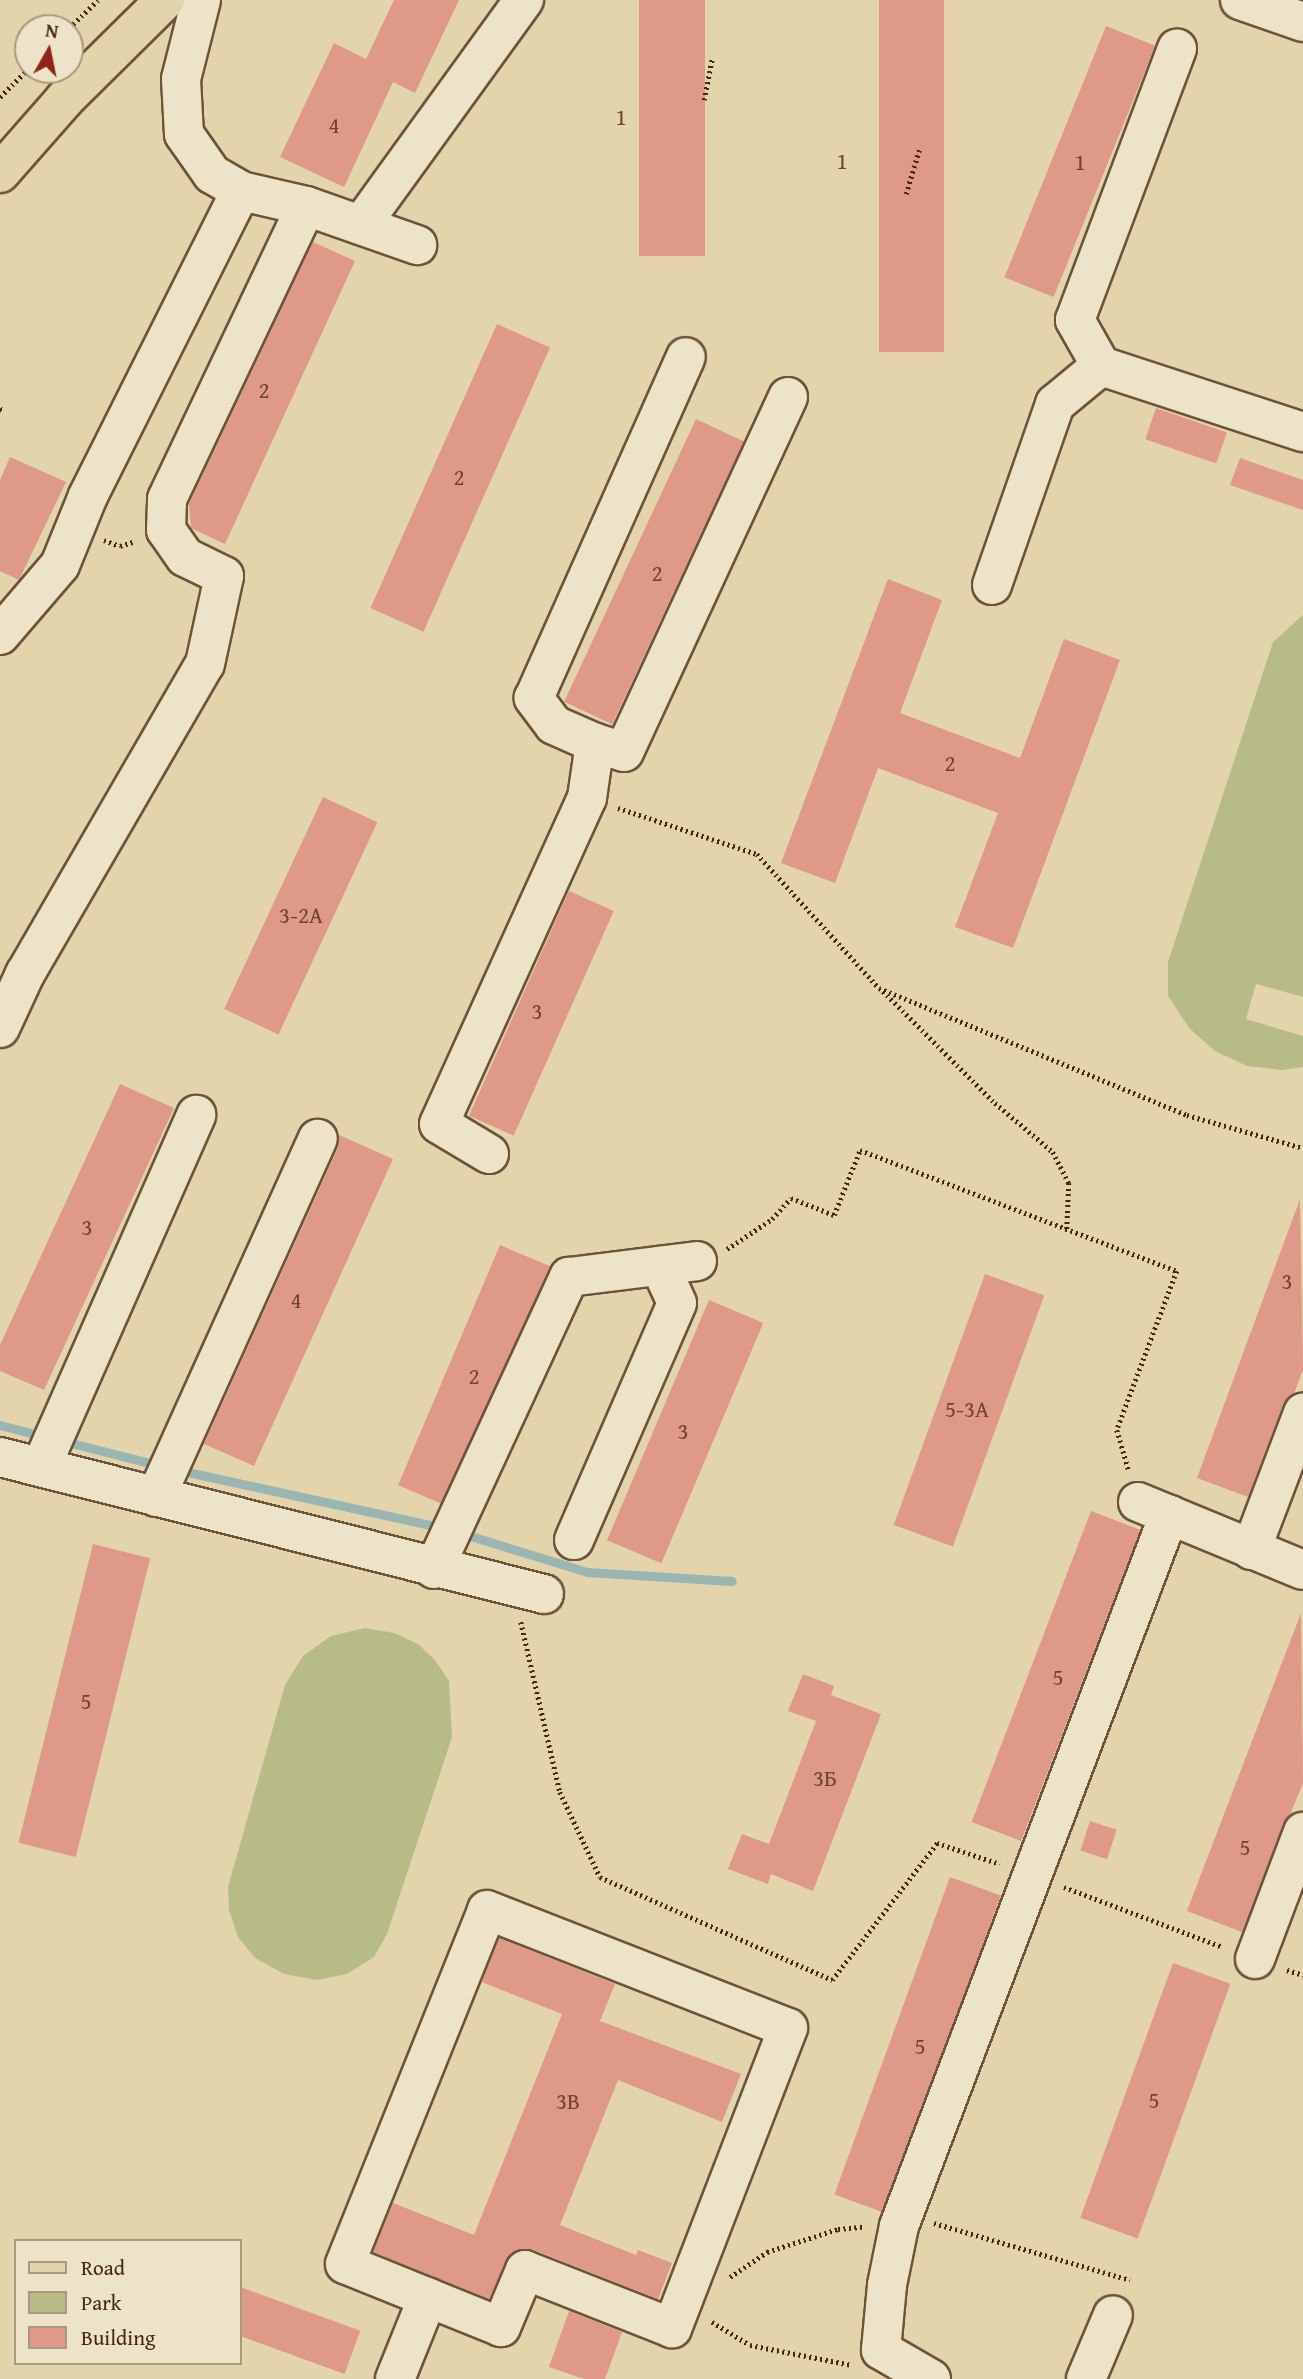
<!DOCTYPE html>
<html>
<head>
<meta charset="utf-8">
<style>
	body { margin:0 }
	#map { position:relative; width:1303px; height:2379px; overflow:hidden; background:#e3d4ab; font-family:"Gentium Book Plus",serif }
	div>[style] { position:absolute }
	.green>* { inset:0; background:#b7bc86 }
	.stream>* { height:9px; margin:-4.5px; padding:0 4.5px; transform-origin:4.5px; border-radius:4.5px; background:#99b6b3 }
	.building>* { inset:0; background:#df9988; transform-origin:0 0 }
	.path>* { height:4.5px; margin-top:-2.25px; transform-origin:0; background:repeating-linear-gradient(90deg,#462812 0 2px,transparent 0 5.5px) }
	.roads { filter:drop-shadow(2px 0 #6d5338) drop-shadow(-2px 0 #6d5338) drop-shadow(0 2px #6d5338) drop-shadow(0 -2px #6d5338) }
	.minor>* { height:38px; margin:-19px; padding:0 19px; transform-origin:19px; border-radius:19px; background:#ede3c8 }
	.major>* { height:38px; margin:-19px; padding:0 19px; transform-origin:19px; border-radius:19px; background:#e3d4ab }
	span { translate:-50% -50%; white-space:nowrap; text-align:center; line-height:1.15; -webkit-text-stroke:5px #ede3c8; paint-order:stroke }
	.number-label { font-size:23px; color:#6c4430 }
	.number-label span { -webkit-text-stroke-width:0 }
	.legend { position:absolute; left:14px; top:2239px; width:228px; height:126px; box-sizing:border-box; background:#ede3c8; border:2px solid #aa987f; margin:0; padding:9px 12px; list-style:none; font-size:21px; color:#462812 }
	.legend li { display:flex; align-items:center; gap:14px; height:35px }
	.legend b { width:35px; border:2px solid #aa987f }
	.north { position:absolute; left:14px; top:14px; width:70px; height:70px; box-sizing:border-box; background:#ede3c8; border:2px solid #aa987f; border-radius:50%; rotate:9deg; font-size:19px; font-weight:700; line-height:28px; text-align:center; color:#462812 }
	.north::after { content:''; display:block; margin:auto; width:24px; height:32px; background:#8f2418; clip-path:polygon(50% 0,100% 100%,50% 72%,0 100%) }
</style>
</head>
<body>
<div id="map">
	<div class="green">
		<i style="clip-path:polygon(1303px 615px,1303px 997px,1256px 984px,1246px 1019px,1303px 1036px,1303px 1067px,1282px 1070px,1247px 1066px,1215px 1051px,1189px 1028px,1168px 996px,1168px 962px,1273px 642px)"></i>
		<i style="clip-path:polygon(365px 1628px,394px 1633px,418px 1644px,435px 1660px,449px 1681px,452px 1737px,387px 1934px,374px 1957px,347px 1974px,317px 1980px,284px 1974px,255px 1958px,238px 1937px,229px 1910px,228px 1887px,285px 1685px,303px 1656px,331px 1636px)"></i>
	</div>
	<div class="stream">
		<i style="left:0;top:1425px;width:48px;rotate:14.6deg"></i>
		<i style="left:63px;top:1441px;width:101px;rotate:14.3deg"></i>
		<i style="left:178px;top:1470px;width:273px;rotate:12.3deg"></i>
		<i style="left:461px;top:1533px;width:132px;rotate:17.2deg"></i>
		<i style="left:587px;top:1572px;width:145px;rotate:3.6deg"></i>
	</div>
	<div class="building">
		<i style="clip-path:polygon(394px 0,459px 0,415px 93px,393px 82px,344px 187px,280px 157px,334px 43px,366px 59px)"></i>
		<i style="left:639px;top:0;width:66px;height:256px"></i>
		<i style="left:879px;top:0;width:65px;height:352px"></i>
		<i style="left:1106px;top:26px;width:53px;height:271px;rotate:22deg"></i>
		<i style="clip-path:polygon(313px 242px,355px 261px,225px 544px,191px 528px,189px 504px)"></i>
		<i style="left:497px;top:324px;width:58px;height:311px;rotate:24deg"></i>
		<i style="left:1156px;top:408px;width:75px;height:33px;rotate:19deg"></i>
		<i style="left:696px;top:419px;width:53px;height:312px;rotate:25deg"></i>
		<i style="clip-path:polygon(10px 457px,66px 482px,19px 580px,0 571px,0 480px)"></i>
		<i style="clip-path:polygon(1240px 458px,1303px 480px,1303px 510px,1230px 485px)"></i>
		<i style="clip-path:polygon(888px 579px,942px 600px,900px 713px,1020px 758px,1064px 639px,1120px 660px,1013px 948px,955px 927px,998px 813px,878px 768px,835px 883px,781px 863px)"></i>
		<i style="left:323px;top:797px;width:60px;height:234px;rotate:25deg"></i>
		<i style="left:569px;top:891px;width:49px;height:246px;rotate:24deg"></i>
		<i style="clip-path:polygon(120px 1084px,174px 1108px,44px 1390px,0 1371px,0 1345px)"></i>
		<i style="clip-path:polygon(339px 1135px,393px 1159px,254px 1466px,204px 1444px,338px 1148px)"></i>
		<i style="clip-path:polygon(1300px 1199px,1303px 1369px,1294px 1394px,1283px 1405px,1248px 1497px,1197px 1478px)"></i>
		<i style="left:500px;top:1245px;width:54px;height:261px;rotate:23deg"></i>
		<i style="left:985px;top:1274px;width:63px;height:267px;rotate:20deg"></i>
		<i style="left:709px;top:1300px;width:59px;height:261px;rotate:23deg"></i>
		<i style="left:1091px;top:1511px;width:53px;height:333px;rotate:21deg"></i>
		<i style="left:93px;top:1544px;width:59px;height:308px;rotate:14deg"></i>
		<i style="clip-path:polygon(1301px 1613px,1303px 1783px,1242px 1932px,1187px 1911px)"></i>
		<i style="clip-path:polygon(803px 1674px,834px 1686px,831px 1695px,881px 1714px,813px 1891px,771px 1874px,768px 1884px,728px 1869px,742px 1834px,769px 1844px,816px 1721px,788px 1711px)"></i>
		<i style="left:1090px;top:1821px;width:28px;height:31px;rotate:18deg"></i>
		<i style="left:950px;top:1877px;width:54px;height:338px;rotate:20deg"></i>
		<i style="clip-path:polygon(499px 1938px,615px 1984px,600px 2021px,741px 2074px,722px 2122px,618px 2080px,560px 2225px,636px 2255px,638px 2250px,672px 2263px,658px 2299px,532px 2249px,511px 2253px,489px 2299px,373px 2252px,393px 2203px,474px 2235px,562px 2014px,482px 1982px)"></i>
		<i style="left:1173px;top:1963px;width:61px;height:271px;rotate:20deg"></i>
		<i style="left:240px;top:2287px;width:128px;height:46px;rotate:20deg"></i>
		<i style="clip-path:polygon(569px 2311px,622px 2332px,605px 2379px,584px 2379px,549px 2367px)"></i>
	</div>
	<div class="path">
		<i style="left:69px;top:28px;width:40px;rotate:-44deg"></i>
		<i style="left:0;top:97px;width:40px;rotate:-45deg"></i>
		<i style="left:704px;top:100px;width:42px;rotate:-79deg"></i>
		<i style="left:906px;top:194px;width:46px;rotate:-73.5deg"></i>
		<i style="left:0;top:409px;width:3px;rotate:18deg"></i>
		<i style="left:104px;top:540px;width:17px;rotate:21deg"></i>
		<i style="left:120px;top:546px;width:16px;rotate:-18deg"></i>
		<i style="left:618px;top:808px;width:146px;rotate:18.3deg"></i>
		<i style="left:757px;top:854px;width:181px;rotate:47.7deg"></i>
		<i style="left:879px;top:988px;width:333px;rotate:22.4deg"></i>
		<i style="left:1187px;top:1115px;width:121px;rotate:15.9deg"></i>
		<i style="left:883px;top:991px;width:158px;rotate:45deg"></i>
		<i style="left:995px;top:1103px;width:76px;rotate:40.2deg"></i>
		<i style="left:1053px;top:1152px;width:35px;rotate:63deg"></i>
		<i style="left:1069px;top:1183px;width:46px;rotate:92.5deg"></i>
		<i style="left:727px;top:1249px;width:54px;rotate:-33.7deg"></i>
		<i style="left:772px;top:1219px;width:28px;rotate:-48deg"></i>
		<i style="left:791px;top:1198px;width:46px;rotate:21.6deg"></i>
		<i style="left:834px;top:1215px;width:70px;rotate:-68.2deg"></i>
		<i style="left:860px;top:1150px;width:339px;rotate:20.9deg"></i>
		<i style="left:1177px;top:1271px;width:170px;rotate:110.7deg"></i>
		<i style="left:1117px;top:1430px;width:43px;rotate:73.7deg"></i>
		<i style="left:521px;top:1622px;width:174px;rotate:77.1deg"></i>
		<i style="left:560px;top:1792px;width:94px;rotate:64.8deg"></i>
		<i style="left:600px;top:1877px;width:254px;rotate:23.9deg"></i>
		<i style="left:832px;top:1980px;width:173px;rotate:-52.5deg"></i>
		<i style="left:937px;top:1843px;width:66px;rotate:18.4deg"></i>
		<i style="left:1064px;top:1887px;width:170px;rotate:20.7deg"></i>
		<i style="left:1287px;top:1970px;width:17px;rotate:17deg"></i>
		<i style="left:934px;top:2223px;width:204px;rotate:16.2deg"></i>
		<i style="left:730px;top:2277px;width:45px;rotate:-34deg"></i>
		<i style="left:767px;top:2252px;width:75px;rotate:-17.9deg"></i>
		<i style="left:838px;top:2229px;width:25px;rotate:-5deg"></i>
		<i style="left:712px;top:2322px;width:44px;rotate:31.2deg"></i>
		<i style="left:750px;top:2345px;width:104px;rotate:11.1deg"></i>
	</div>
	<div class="roads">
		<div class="minor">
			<i style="left:201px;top:0;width:81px;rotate:104.2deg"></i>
			<i style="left:181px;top:79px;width:55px;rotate:86.9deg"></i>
			<i style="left:184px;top:134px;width:49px;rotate:55deg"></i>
			<i style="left:212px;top:174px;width:34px;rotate:30deg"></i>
			<i style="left:241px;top:191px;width:67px;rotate:13deg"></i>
			<i style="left:306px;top:206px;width:118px;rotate:19.4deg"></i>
			<i style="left:1240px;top:0;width:67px;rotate:19.2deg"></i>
			<i style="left:361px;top:225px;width:278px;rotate:-54.1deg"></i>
			<i style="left:1101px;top:366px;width:53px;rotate:-119.5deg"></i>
			<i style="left:1075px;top:320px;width:290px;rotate:-69.4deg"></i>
			<i style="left:992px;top:585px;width:192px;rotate:-70.8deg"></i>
			<i style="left:1055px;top:404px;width:60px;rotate:-39.6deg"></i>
			<i style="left:1101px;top:366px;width:213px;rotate:18.1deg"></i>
			<i style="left:0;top:635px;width:92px;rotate:-49.4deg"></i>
			<i style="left:60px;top:565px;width:74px;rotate:-67.9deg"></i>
			<i style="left:88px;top:496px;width:341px;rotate:-63.4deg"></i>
			<i style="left:595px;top:743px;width:30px;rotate:17deg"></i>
			<i style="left:624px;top:752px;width:391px;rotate:-65.2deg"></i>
			<i style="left:0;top:1028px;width:60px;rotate:-65.2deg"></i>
			<i style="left:25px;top:974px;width:358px;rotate:-59.9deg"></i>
			<i style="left:205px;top:664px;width:90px;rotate:-77.8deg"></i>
			<i style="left:224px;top:576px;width:43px;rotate:-154deg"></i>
			<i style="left:185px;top:557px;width:33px;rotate:-125deg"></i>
			<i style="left:166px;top:530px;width:31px;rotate:-88deg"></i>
			<i style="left:167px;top:499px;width:324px;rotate:-64.6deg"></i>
			<i style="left:489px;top:1154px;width:58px;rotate:-149deg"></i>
			<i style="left:439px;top:1124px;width:358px;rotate:-65.6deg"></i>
			<i style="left:587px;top:798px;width:56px;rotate:-81.7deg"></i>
			<i style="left:595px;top:743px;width:45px;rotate:-156.3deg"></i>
			<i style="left:554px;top:725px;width:34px;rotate:-127deg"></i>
			<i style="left:534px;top:698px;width:373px;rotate:-66deg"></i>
			<i style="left:0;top:1457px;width:561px;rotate:14.14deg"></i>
			<i style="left:41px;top:1467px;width:385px;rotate:-66.2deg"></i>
			<i style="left:156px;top:1497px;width:393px;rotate:-65.7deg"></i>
			<i style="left:1138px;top:1502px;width:178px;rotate:22.4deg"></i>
			<i style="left:574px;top:1540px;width:258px;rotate:-66.5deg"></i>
			<i style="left:677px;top:1303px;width:41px;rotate:-114.7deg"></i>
			<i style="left:1251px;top:1550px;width:147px;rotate:-69.2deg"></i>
			<i style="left:434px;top:1569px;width:322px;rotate:-65.2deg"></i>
			<i style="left:569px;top:1277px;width:129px;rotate:-7.1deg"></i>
			<i style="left:487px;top:1910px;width:323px;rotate:21.4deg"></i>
			<i style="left:788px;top:2028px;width:322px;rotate:111.1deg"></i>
			<i style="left:672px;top:2328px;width:158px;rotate:-158.5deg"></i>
			<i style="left:525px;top:2270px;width:62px;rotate:112.8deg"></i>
			<i style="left:501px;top:2327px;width:168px;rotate:-158deg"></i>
			<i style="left:345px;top:2264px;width:381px;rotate:-68.1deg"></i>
			<i style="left:1255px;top:1959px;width:136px;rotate:-69.3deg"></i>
			<i style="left:395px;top:2379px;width:88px;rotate:-68.1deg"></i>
			<i style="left:931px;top:2379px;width:58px;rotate:-149.9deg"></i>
			<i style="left:881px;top:2350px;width:65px;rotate:-84.7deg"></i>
			<i style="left:887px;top:2285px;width:60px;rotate:-78.5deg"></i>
			<i style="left:899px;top:2226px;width:761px;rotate:-69.21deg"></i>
			<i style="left:1086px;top:2379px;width:69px;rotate:-67.1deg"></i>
		</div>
		<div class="major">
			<i style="left:0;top:173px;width:98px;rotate:-48.7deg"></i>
			<i style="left:65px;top:99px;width:141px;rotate:-44.7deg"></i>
		</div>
	</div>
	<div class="number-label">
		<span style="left:621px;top:117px">1</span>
		<span style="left:334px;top:125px">4</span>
		<span style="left:842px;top:161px">1</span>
		<span style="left:1080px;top:162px">1</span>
		<span style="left:264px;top:390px">2</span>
		<span style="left:459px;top:477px">2</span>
		<span style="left:657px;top:573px">2</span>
		<span style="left:950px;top:763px">2</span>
		<span style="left:301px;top:915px">3-2А</span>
		<span style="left:537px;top:1011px">3</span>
		<span style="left:87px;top:1227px">3</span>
		<span style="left:1287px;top:1281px">3</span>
		<span style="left:296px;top:1300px">4</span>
		<span style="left:474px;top:1376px">2</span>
		<span style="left:967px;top:1409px">5-3А</span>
		<span style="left:683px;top:1431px">3</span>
		<span style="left:1058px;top:1677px">5</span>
		<span style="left:86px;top:1701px">5</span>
		<span style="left:825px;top:1778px">3Б</span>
		<span style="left:1245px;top:1847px">5</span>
		<span style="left:920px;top:2046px">5</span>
		<span style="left:1154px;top:2100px">5</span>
		<span style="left:568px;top:2101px">3В</span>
	</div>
	<ul class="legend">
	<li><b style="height:9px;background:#e3d4ab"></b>Road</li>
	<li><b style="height:19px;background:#b7bc86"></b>Park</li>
	<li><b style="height:19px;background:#df9988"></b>Building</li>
	</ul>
	<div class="north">N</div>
</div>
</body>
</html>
